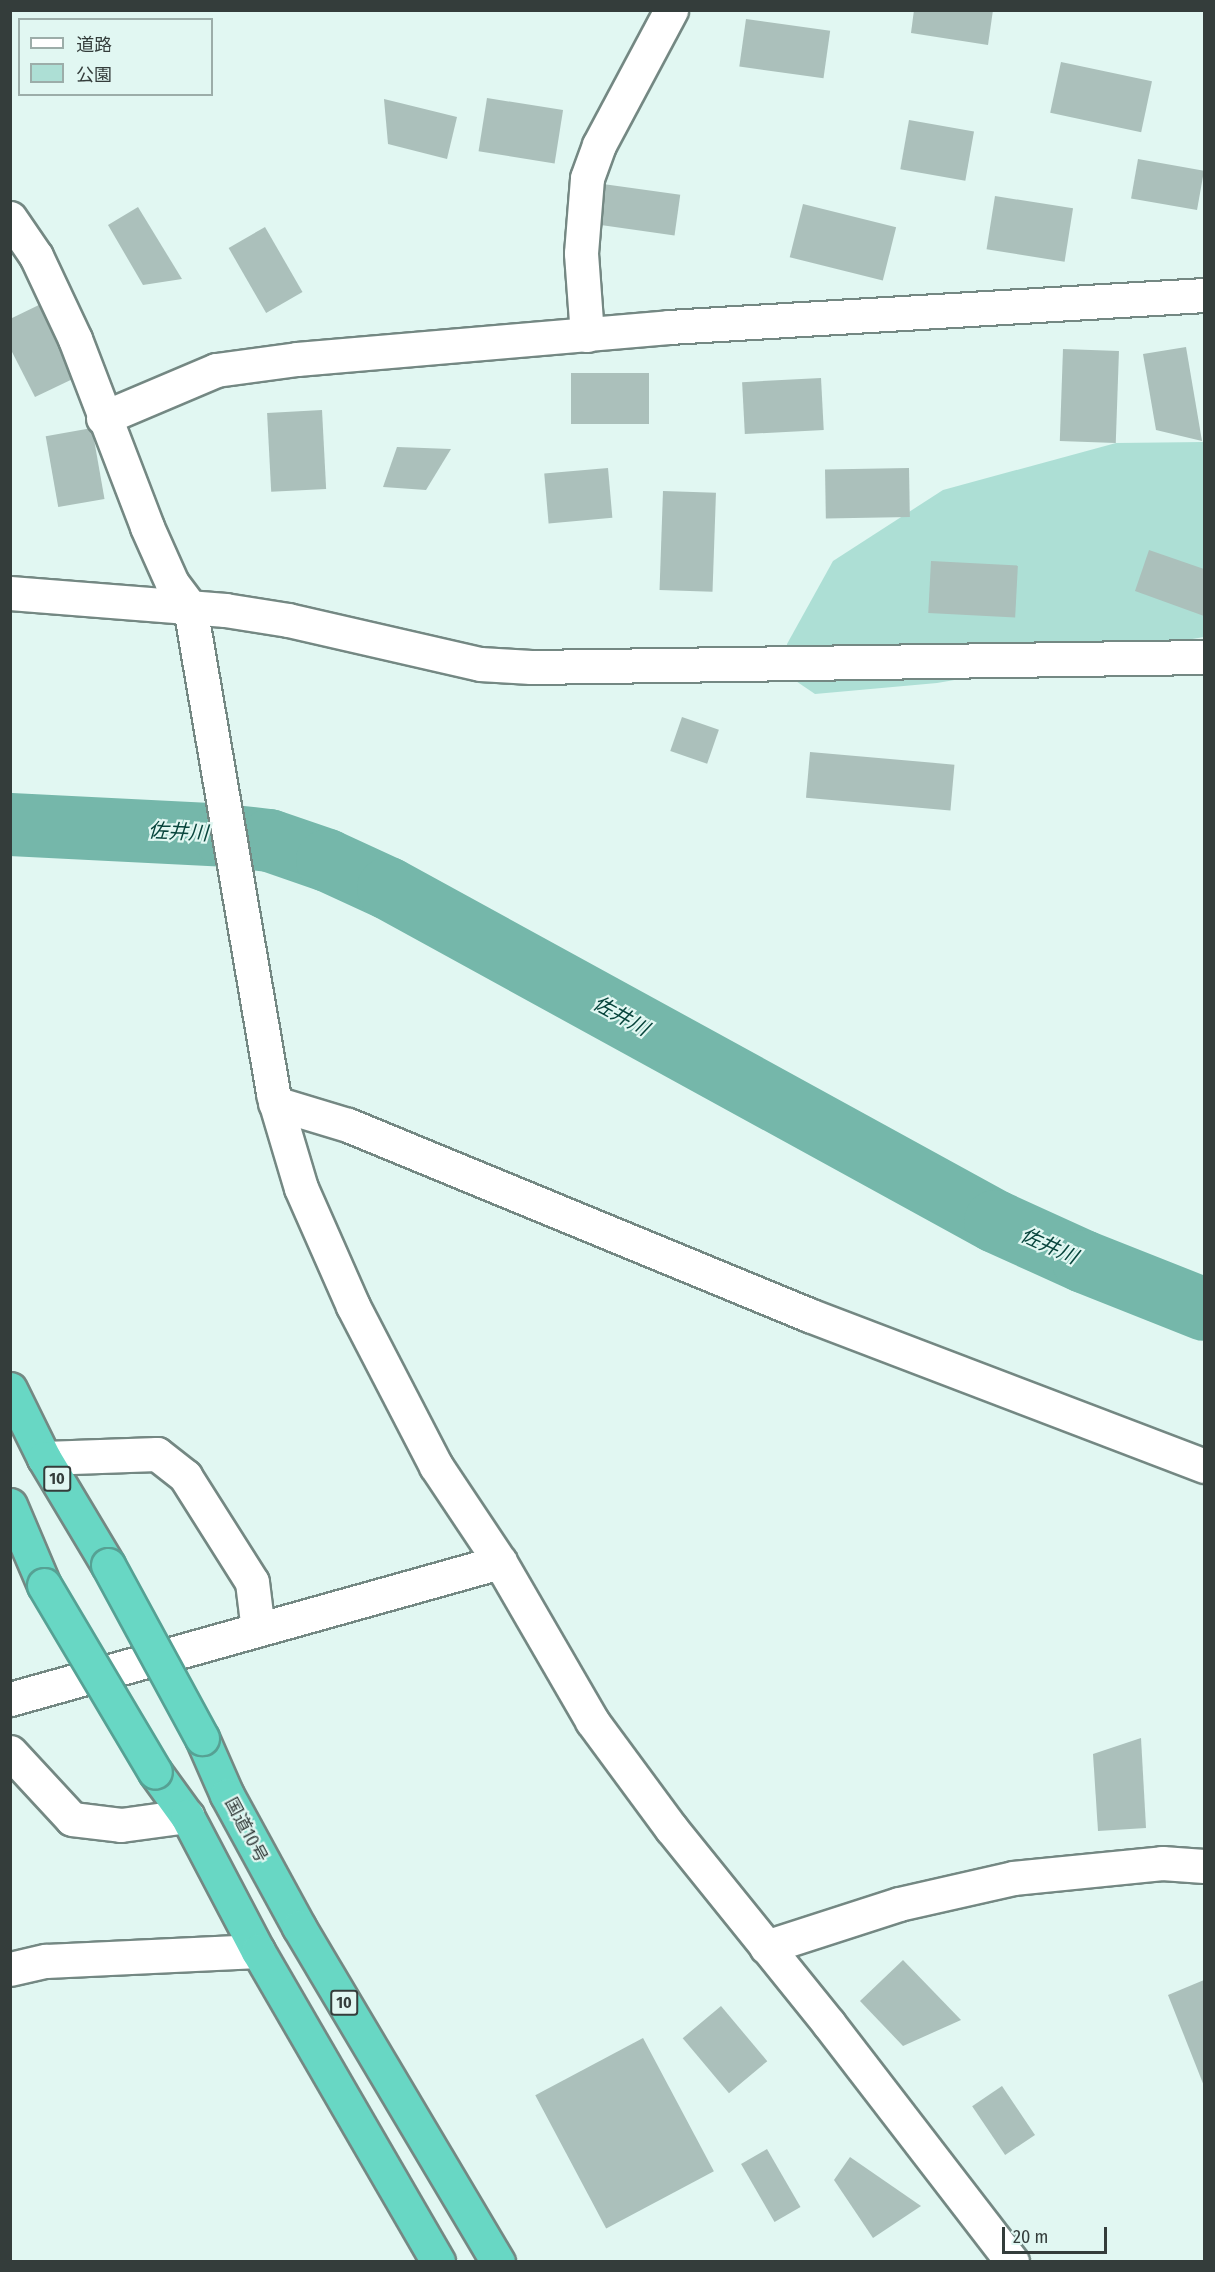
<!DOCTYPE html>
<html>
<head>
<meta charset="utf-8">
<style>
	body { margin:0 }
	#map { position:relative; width:1215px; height:2272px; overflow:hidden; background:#e1f7f2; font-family:"Fira Sans Condensed","Noto Sans JP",sans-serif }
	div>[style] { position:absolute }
	.green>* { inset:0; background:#addfd5 }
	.river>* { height:63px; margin:-31.5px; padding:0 31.5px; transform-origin:31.5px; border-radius:31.5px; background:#75b7aa }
	.building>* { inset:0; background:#abc0bb; transform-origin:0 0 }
	.roads { filter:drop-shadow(2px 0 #748883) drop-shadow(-2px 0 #748883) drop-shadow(0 2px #748883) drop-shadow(0 -2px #748883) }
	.street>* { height:33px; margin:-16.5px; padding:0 16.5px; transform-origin:16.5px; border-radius:16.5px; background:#fff }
	.highway>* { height:33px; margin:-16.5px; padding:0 16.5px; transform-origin:16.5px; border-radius:16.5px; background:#68d7c4 }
	.bridges { filter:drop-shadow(2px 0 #56a194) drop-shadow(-2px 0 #56a194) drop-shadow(0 2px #56a194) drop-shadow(0 -2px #56a194) }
	.highway-bridge>* { height:33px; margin:-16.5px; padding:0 16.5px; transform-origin:16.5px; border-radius:16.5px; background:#68d7c4 }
	span { translate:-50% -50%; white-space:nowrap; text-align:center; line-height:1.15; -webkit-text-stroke:4.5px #e1f7f2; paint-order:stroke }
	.shield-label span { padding:2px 4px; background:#e1f7f2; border:2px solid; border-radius:4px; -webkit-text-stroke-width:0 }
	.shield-label { font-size:16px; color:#343d3b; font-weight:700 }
	.street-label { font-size:18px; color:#343d3b }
	.water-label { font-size:20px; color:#08453c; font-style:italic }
	.frame { position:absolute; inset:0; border:12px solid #343d3b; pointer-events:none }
	.legend { position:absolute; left:18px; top:18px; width:195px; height:78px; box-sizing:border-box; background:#e1f7f2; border:2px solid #9cada9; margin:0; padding:8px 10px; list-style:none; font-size:18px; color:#343d3b }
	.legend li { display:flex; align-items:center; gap:12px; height:30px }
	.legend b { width:30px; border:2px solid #9cada9 }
	.scale { position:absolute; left:1002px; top:2227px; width:105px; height:27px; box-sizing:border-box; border:3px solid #343d3b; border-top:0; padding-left:8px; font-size:18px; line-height:21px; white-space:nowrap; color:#343d3b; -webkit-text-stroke:4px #e1f7f2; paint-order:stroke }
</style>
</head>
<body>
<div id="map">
	<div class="green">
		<i style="clip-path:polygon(1204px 442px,1204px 637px,937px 683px,815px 694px,787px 675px,787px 644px,833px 561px,943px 490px,1116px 443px)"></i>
	</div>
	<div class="river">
		<i style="left:10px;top:824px;width:214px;rotate:2.9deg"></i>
		<i style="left:224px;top:835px;width:45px;rotate:6.3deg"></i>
		<i style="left:269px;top:840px;width:61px;rotate:19deg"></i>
		<i style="left:327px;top:860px;width:67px;rotate:24.7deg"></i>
		<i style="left:388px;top:888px;width:692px;rotate:28.75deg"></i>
		<i style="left:995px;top:1221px;width:97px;rotate:24.4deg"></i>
		<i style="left:1083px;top:1261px;width:130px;rotate:21.6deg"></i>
	</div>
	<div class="building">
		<i style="clip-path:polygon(914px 10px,993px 10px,988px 45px,911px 33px)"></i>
		<i style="left:746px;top:19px;width:85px;height:48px;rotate:8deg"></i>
		<i style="left:1061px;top:62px;width:93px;height:52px;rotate:12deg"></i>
		<i style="left:487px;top:98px;width:77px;height:54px;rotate:9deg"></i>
		<i style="clip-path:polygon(384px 99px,457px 117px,447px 159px,388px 144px)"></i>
		<i style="left:909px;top:120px;width:66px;height:50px;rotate:10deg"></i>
		<i style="left:1138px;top:159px;width:67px;height:40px;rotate:10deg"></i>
		<i style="left:603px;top:184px;width:78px;height:41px;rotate:8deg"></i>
		<i style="left:995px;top:196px;width:79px;height:54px;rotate:9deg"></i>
		<i style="left:803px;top:204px;width:96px;height:55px;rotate:14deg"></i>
		<i style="clip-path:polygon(138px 207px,182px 279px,143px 285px,108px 225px)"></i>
		<i style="left:265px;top:227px;width:75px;height:42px;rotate:60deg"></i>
		<i style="clip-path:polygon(43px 303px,79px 376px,35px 397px,10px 348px,10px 319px)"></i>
		<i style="clip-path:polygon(1186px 347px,1202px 441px,1156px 430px,1143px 354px)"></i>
		<i style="left:1063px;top:349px;width:56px;height:92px;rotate:2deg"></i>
		<i style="left:649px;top:373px;width:51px;height:78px;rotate:90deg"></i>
		<i style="left:821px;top:378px;width:52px;height:79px;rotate:87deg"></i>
		<i style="left:322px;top:410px;width:79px;height:55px;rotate:87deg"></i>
		<i style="left:92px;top:428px;width:72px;height:47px;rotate:80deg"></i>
		<i style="clip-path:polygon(397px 447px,451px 449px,426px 490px,383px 487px)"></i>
		<i style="left:608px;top:468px;width:50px;height:64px;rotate:85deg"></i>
		<i style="left:909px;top:468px;width:49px;height:84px;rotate:89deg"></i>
		<i style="left:663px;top:491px;width:53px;height:99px;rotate:2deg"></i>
		<i style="clip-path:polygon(1149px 550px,1204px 569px,1204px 616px,1135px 591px)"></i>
		<i style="left:931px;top:561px;width:87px;height:52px;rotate:3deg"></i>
		<i style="left:682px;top:717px;width:39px;height:36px;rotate:19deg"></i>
		<i style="left:810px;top:752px;width:145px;height:46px;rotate:5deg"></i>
		<i style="clip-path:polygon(1141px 1738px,1146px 1828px,1098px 1831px,1093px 1754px)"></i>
		<i style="clip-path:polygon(903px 1960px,961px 2020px,903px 2046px,860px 2001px)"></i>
		<i style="clip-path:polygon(1204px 1980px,1204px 2086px,1168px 1995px)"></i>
		<i style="left:721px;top:2006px;width:72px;height:50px;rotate:50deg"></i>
		<i style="left:643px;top:2038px;width:151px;height:122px;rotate:62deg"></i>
		<i style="left:1002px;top:2086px;width:59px;height:36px;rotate:56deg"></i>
		<i style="left:767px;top:2149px;width:67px;height:30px;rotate:60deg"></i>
		<i style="clip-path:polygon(850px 2157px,921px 2206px,873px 2238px,834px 2180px)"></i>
	</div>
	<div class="roads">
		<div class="street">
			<i style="left:10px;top:218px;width:46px;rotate:55.6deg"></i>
			<i style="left:36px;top:256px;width:92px;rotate:64.8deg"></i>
			<i style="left:75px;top:339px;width:201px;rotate:69deg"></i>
			<i style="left:147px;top:527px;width:61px;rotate:65.9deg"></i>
			<i style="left:172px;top:583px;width:30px;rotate:53deg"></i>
			<i style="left:190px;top:607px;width:494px;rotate:80.3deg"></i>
			<i style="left:273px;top:1094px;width:98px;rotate:73.4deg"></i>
			<i style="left:301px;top:1188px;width:129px;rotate:66.2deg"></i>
			<i style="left:353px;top:1306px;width:180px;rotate:62.6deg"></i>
			<i style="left:436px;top:1466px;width:115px;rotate:56.3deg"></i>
			<i style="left:500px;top:1562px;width:184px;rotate:59.9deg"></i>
			<i style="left:592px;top:1721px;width:133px;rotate:53.6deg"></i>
			<i style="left:671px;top:1828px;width:252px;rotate:51.1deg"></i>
			<i style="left:829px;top:2024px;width:300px;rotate:52.4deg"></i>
			<i style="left:587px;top:335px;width:82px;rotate:-94.2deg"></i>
			<i style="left:581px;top:253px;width:75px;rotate:-85.4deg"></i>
			<i style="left:587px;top:178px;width:35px;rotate:-70deg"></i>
			<i style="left:599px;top:145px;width:153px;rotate:-61.9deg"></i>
			<i style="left:103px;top:418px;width:123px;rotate:-23deg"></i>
			<i style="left:216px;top:370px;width:82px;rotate:-7.7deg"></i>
			<i style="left:297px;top:359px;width:373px;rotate:-4.9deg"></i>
			<i style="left:669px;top:327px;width:536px;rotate:-3.42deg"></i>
			<i style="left:10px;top:593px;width:216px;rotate:4.5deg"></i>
			<i style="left:225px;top:610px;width:64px;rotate:9deg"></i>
			<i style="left:288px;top:620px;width:197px;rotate:12.9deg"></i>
			<i style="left:480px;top:664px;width:51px;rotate:3.4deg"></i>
			<i style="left:531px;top:667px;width:673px;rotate:-0.85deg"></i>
			<i style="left:275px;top:1103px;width:76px;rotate:16.8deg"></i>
			<i style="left:348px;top:1125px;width:499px;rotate:22.4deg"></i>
			<i style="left:809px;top:1315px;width:423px;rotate:20.9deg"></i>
			<i style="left:44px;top:1458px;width:113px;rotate:-2deg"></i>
			<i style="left:157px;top:1454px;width:36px;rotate:38deg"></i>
			<i style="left:185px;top:1476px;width:125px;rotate:57.7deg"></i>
			<i style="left:252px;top:1582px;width:48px;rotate:82.9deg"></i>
			<i style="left:10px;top:1699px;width:509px;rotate:-15.62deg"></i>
			<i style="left:10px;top:1752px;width:91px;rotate:47.2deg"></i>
			<i style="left:72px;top:1819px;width:49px;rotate:7deg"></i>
			<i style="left:121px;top:1825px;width:67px;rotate:-7.8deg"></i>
			<i style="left:766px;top:1947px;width:140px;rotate:-17.9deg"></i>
			<i style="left:899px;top:1904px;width:117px;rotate:-12.8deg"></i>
			<i style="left:1013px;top:1878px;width:150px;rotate:-5.7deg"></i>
			<i style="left:1162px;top:1863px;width:42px;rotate:4.1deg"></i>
			<i style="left:10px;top:1969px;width:37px;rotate:-13deg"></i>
			<i style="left:46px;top:1961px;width:212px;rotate:-2.7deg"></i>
		</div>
		<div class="highway">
			<i style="left:10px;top:1389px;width:77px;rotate:63.8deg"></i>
			<i style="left:44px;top:1458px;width:125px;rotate:59.1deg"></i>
			<i style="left:10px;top:1505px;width:87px;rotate:67deg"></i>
			<i style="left:202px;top:1738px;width:62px;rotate:66.3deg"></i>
			<i style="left:227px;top:1795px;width:150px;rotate:61.4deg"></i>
			<i style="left:299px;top:1927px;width:390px;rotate:59.3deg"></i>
			<i style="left:155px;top:1772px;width:54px;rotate:54deg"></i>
			<i style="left:187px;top:1816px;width:153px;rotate:62.3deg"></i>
			<i style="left:258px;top:1951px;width:359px;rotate:59.9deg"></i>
		</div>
	</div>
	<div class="bridges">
		<div class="highway-bridge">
			<i style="left:108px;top:1565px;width:197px;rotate:61.5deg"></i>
			<i style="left:44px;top:1585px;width:217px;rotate:59.3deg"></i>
		</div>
	</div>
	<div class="shield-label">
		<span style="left:57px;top:1479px">10</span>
		<span style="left:344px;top:2003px">10</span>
	</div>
	<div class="street-label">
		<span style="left:246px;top:1830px;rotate:62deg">国道10号</span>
	</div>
	<div class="water-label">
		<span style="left:178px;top:832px;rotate:3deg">佐井川</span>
		<span style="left:621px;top:1016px;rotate:29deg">佐井川</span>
		<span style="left:1049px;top:1246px;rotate:24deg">佐井川</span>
	</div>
	<div class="frame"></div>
	<ul class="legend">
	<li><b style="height:8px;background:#fff"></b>道路</li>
	<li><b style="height:16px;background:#addfd5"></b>公園</li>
	</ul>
	<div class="scale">20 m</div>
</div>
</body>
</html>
